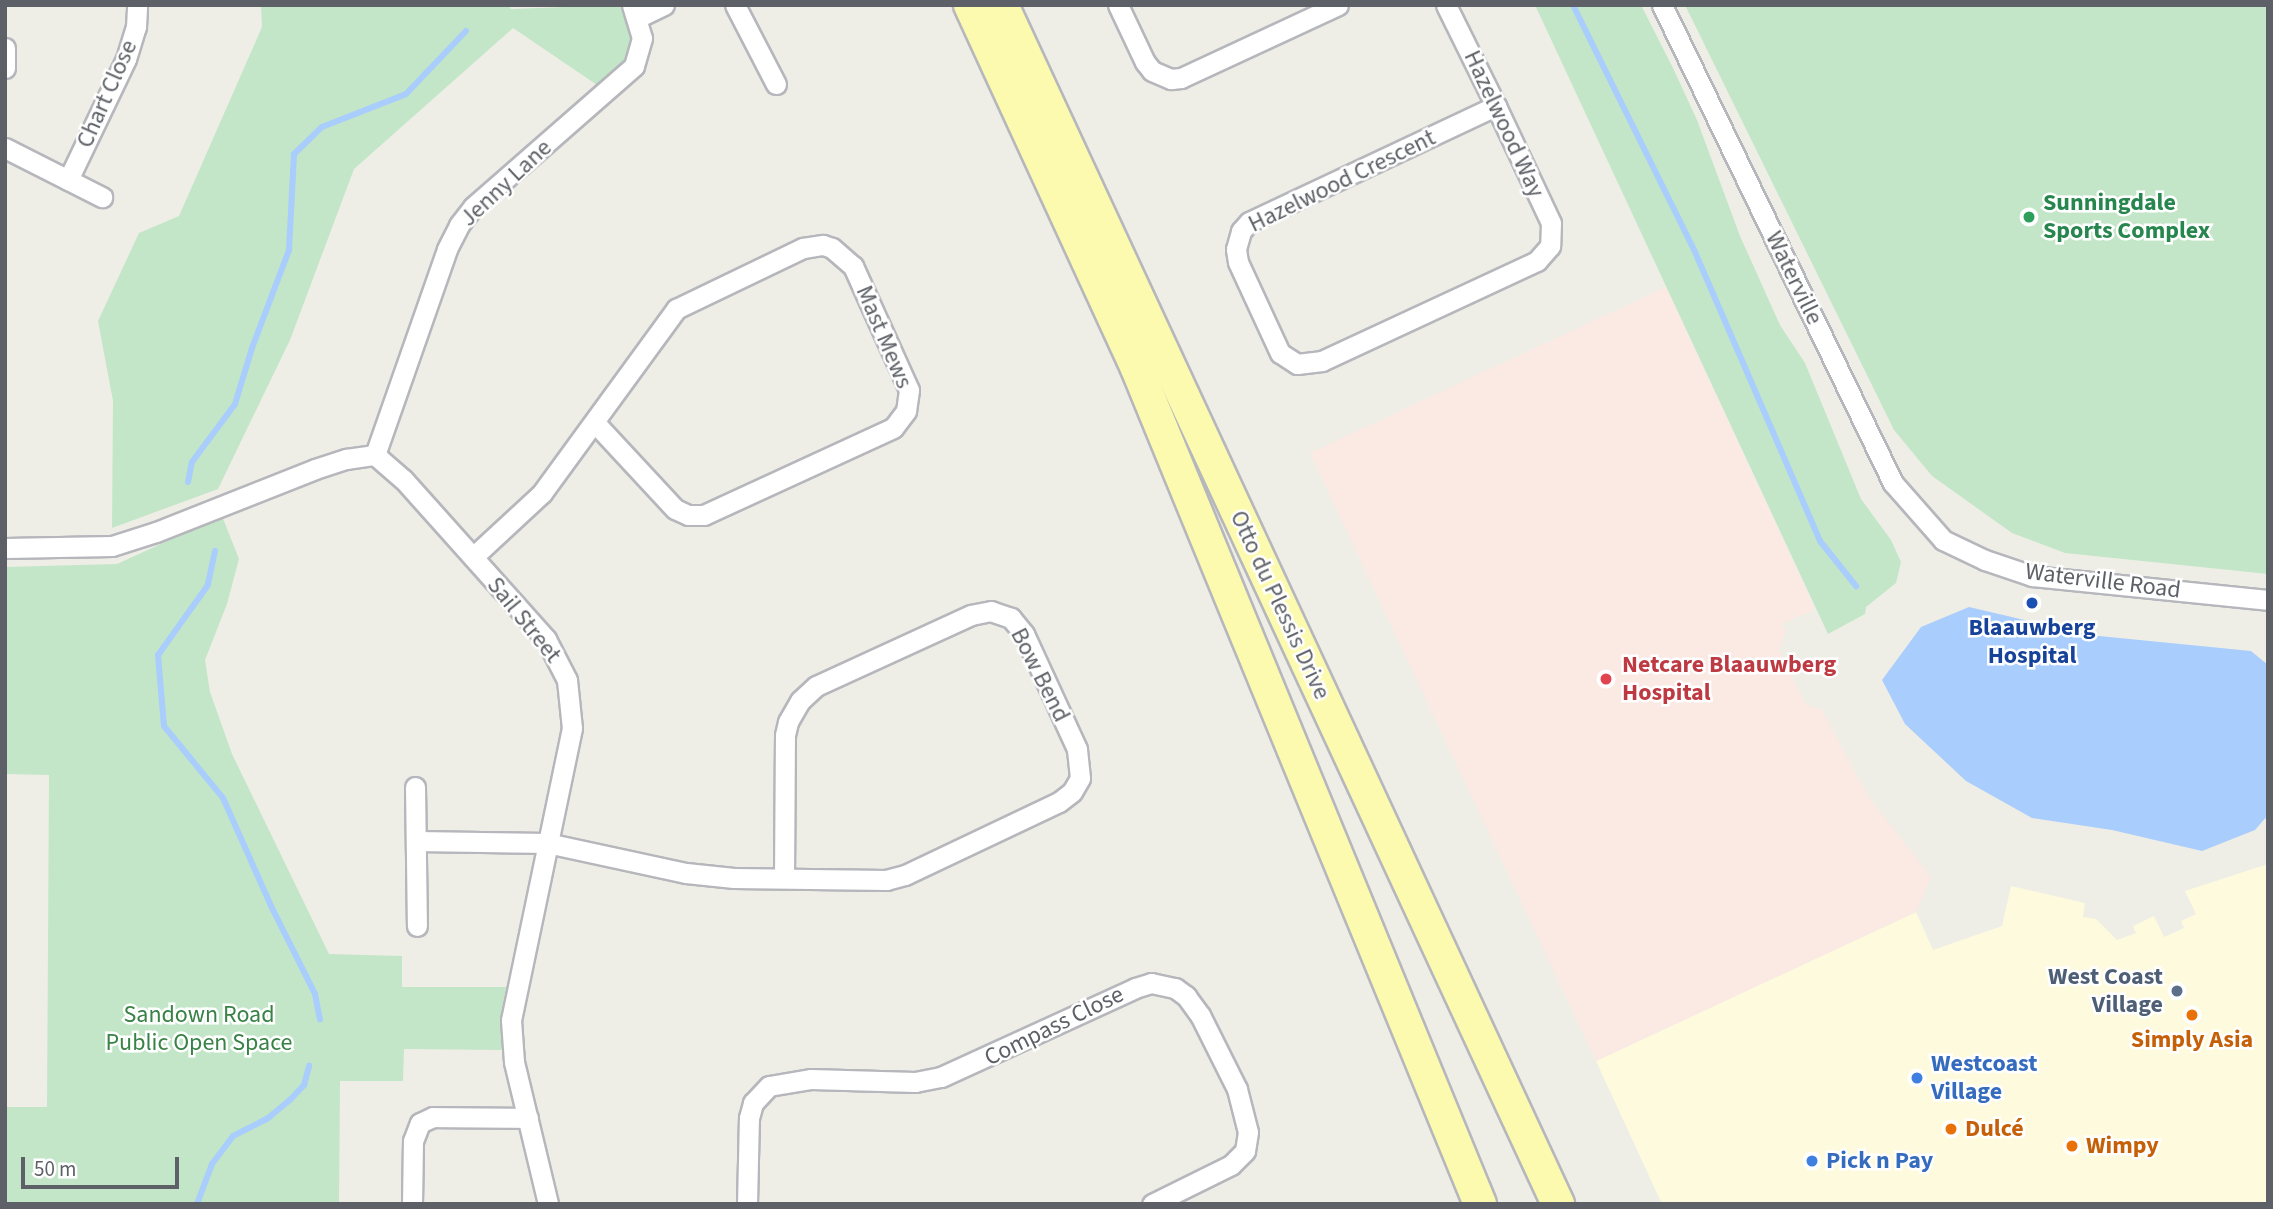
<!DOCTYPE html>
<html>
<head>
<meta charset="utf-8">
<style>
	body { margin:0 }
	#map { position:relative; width:2273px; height:1209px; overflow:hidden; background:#efeee6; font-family:"Source Sans 3",sans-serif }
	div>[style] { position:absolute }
	.commercial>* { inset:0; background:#fdfadd }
	.medical>* { inset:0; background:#fbe9e3 }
	.green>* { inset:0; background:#c3e6c8 }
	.water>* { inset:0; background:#a9cdfc }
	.stream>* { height:6px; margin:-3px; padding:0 3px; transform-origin:3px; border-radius:3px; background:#a9cdfc }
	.roads { filter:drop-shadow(2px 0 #b6b7bc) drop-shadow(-2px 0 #b6b7bc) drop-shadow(0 2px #b6b7bc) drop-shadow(0 -2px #b6b7bc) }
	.minor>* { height:19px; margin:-9.5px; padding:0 9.5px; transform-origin:9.5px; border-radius:9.5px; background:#fff }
	.primary>* { height:32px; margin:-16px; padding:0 16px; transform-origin:16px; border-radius:16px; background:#fcfaae }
	.dots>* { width:19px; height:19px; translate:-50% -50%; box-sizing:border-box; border:4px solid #fff; border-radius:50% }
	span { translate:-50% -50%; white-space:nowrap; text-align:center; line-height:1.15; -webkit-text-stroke:5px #fff; paint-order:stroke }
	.street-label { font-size:24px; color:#5d6066 }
	.leisure-label { font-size:24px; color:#27864d; font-weight:700 }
	.left { translate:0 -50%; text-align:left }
	.transit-label { font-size:24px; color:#164399; font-weight:700 }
	.health-label { font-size:24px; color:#be3a42; font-weight:700 }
	.service-label { font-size:24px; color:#4e5e75; font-weight:700 }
	.right { translate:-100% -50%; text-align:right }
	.park-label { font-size:24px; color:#388245 }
	.food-label { font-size:24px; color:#c56008; font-weight:700 }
	.shop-label { font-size:24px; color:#366cbe; font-weight:700 }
	.frame { position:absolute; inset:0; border:7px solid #5d6066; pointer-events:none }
	.scale { position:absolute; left:21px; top:1157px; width:158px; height:32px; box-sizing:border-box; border:4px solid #5d6066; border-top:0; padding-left:9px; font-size:21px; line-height:24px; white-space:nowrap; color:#5d6066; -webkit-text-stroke:5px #fff; paint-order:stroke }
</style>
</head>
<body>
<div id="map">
	<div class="commercial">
		<i style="clip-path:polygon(2268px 864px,2268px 1204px,1662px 1204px,1596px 1061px,1916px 912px,1933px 950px,2002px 926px,2011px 886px,2085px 903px,2083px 917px,2096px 919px,2117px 940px,2136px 933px,2133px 926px,2154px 916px,2164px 937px,2184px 928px,2181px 921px,2196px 914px,2185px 891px)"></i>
	</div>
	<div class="medical">
		<i style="clip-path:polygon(1666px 287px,1815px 609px,1782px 624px,1786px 632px,1779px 649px,1781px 654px,1805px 704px,1822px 710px,1867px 795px,1931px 877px,1916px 912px,1596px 1061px,1310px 453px)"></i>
	</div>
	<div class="green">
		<i style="clip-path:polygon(261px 5px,508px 5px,511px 9px,620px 5px,632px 40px,625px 62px,600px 87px,513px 28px,354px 169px,290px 340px,218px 489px,112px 528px,113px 401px,98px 321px,139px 233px,179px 216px,262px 27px)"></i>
		<i style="clip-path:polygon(1535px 5px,1641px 5px,1673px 68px,1697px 120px,1740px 236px,1780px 325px,1805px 363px,1861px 499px,1891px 540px,1901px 562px,1896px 583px,1866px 607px,1865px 614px,1828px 634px)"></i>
		<i style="clip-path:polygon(1685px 5px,2268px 5px,2268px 574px,2065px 553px,2012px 533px,1932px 476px,1894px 430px)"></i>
		<i style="clip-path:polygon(222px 516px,239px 559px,227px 604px,205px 660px,210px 692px,232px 754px,329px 954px,402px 956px,402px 987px,506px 987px,501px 1013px,503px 1050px,404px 1049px,403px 1081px,340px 1081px,339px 1204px,5px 1204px,5px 1107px,47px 1107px,49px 775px,5px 774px,5px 567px,117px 564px)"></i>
	</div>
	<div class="water">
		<i style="clip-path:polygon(1969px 607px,2089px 635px,2251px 651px,2268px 665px,2268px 815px,2255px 830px,2202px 851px,2112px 830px,2032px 818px,1966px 781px,1905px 724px,1882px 680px,1921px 627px)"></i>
	</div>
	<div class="stream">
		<i style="left:1573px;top:5px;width:275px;rotate:63.7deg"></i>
		<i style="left:1695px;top:252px;width:315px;rotate:66.6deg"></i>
		<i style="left:1820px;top:541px;width:58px;rotate:51.3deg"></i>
		<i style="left:188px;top:482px;width:20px;rotate:-79deg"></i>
		<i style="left:192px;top:462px;width:72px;rotate:-53.4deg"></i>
		<i style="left:235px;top:404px;width:59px;rotate:-73.1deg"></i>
		<i style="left:252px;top:348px;width:105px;rotate:-69.3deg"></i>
		<i style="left:289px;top:250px;width:96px;rotate:-87deg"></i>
		<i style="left:294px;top:154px;width:39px;rotate:-44deg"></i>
		<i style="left:322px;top:127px;width:90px;rotate:-21.4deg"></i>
		<i style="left:406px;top:94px;width:87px;rotate:-46.4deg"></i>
		<i style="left:215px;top:551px;width:35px;rotate:102deg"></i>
		<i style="left:208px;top:585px;width:86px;rotate:125.5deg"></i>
		<i style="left:158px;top:655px;width:71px;rotate:85.2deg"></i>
		<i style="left:164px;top:726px;width:93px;rotate:50.7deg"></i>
		<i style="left:223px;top:798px;width:118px;rotate:66deg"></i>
		<i style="left:271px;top:906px;width:98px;rotate:63.4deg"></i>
		<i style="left:315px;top:994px;width:26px;rotate:79deg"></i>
		<i style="left:197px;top:1204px;width:43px;rotate:-69.4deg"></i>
		<i style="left:212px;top:1164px;width:35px;rotate:-53deg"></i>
		<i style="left:233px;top:1136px;width:38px;rotate:-27deg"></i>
		<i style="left:267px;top:1119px;width:30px;rotate:-40deg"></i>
		<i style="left:290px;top:1100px;width:21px;rotate:-47deg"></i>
		<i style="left:304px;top:1085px;width:20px;rotate:-75deg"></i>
	</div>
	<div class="roads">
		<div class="minor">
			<i style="left:735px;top:5px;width:89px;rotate:62.6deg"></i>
			<i style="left:1118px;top:5px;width:63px;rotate:64.7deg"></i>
			<i style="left:1145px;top:62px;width:11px;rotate:52deg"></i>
			<i style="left:1152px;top:71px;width:21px;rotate:23deg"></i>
			<i style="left:1171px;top:79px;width:10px;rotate:-6deg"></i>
			<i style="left:1181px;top:78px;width:173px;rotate:-24.9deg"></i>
			<i style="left:1446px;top:5px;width:113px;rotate:63.7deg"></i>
			<i style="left:1496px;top:106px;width:129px;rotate:64.8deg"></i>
			<i style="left:1551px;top:223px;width:23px;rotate:92deg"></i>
			<i style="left:1550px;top:246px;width:20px;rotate:131deg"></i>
			<i style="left:1537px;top:261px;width:237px;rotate:155.1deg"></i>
			<i style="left:1322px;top:361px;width:25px;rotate:173deg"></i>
			<i style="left:1297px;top:364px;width:20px;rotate:-147deg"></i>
			<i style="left:1280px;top:353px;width:100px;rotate:-114.8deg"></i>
			<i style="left:1238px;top:262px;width:13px;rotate:-99deg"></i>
			<i style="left:1236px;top:249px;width:19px;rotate:-74deg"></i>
			<i style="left:1241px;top:231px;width:12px;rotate:-48deg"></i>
			<i style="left:1249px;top:222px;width:273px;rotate:-25.2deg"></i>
			<i style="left:1662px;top:5px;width:531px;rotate:64.21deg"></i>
			<i style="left:1893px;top:483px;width:76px;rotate:48.7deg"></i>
			<i style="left:1943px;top:540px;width:47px;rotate:25.5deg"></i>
			<i style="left:1985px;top:560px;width:50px;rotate:18.8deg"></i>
			<i style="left:2032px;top:576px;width:237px;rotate:5.8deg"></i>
			<i style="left:637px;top:18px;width:30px;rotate:-26deg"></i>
			<i style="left:5px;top:48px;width:20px;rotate:90deg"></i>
			<i style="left:5px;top:148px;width:109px;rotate:26.8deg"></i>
			<i style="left:68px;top:180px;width:134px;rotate:-64.4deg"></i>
			<i style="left:126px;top:59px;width:34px;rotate:-73deg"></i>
			<i style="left:136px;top:27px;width:22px;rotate:-87deg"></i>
			<i style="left:375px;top:455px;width:218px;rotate:-70.7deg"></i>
			<i style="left:447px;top:249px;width:27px;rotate:-63deg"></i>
			<i style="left:459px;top:225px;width:23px;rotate:-52deg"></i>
			<i style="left:473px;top:207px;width:214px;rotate:-41.2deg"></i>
			<i style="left:634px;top:66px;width:29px;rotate:-74deg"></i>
			<i style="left:642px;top:38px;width:34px;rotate:-107deg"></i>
			<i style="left:5px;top:548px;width:107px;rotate:-1.1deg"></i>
			<i style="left:112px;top:546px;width:46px;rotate:-17.7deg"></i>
			<i style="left:156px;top:532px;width:171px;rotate:-21.6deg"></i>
			<i style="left:315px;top:469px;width:33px;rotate:-18deg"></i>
			<i style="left:346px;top:459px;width:29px;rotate:-8deg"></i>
			<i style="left:375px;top:455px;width:37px;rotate:41deg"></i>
			<i style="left:403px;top:479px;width:215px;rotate:48.2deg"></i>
			<i style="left:546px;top:639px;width:46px;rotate:62.9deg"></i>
			<i style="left:567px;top:680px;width:48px;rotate:84.1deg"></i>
			<i style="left:572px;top:728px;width:298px;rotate:101.8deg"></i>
			<i style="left:511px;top:1020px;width:42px;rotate:85.9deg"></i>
			<i style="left:514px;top:1062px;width:146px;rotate:76.5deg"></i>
			<i style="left:473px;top:557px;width:94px;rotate:-42.8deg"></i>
			<i style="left:542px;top:493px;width:228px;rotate:-53.9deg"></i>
			<i style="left:676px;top:309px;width:141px;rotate:-25.7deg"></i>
			<i style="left:803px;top:248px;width:20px;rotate:-9deg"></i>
			<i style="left:823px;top:245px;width:9px;rotate:18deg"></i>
			<i style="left:832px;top:248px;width:28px;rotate:41deg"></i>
			<i style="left:853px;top:266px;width:136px;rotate:65.7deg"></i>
			<i style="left:909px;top:390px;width:21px;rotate:98deg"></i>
			<i style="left:906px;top:411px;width:21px;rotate:127deg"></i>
			<i style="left:893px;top:428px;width:208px;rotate:155.3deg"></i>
			<i style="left:704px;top:515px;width:16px;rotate:180deg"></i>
			<i style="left:688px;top:515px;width:14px;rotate:-155deg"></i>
			<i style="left:675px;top:509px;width:117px;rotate:-132.9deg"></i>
			<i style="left:415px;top:787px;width:139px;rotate:89.2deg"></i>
			<i style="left:416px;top:841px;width:131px;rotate:0.9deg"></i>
			<i style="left:547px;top:843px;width:142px;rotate:12.2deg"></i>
			<i style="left:686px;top:873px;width:48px;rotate:5.9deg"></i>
			<i style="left:734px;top:878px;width:152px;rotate:0.8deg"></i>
			<i style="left:886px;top:880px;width:20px;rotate:-15deg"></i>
			<i style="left:905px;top:875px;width:170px;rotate:-25.4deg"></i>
			<i style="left:1059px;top:802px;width:16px;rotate:-38deg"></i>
			<i style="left:1072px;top:792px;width:16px;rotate:-60deg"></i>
			<i style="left:1080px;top:778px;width:29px;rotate:-96deg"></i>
			<i style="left:1077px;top:749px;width:127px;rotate:-114.7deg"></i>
			<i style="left:1024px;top:634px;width:21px;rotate:-129deg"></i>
			<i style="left:1011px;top:618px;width:21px;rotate:-161deg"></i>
			<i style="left:991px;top:611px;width:20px;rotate:169deg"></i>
			<i style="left:971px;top:615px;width:170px;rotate:155.4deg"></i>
			<i style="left:816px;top:686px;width:22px;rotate:137deg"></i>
			<i style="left:800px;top:701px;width:24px;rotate:120deg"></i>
			<i style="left:788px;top:722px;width:13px;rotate:103deg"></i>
			<i style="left:785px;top:735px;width:143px;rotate:90.4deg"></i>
			<i style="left:412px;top:1204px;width:63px;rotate:-89.1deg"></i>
			<i style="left:413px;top:1141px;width:19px;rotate:-69deg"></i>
			<i style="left:420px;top:1123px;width:14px;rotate:-25deg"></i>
			<i style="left:433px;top:1117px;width:95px;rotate:0.6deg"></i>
			<i style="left:747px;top:1204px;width:86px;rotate:-88.7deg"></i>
			<i style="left:749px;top:1118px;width:16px;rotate:-75deg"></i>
			<i style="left:753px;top:1103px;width:23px;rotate:-47deg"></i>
			<i style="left:769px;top:1086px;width:43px;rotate:-9.5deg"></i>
			<i style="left:811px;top:1079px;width:104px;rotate:1.7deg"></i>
			<i style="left:915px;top:1082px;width:26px;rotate:-11deg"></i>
			<i style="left:941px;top:1077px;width:213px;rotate:-24.6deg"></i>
			<i style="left:1135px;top:988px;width:17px;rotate:-17deg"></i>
			<i style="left:1151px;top:983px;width:25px;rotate:12deg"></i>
			<i style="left:1175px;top:988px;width:14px;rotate:36deg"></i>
			<i style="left:1186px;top:996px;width:24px;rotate:54deg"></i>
			<i style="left:1200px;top:1015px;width:83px;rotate:63.4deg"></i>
			<i style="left:1237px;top:1089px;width:44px;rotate:75.7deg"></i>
			<i style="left:1248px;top:1132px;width:19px;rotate:99deg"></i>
			<i style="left:1245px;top:1151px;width:20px;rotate:135deg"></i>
			<i style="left:1231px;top:1165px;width:88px;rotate:153.7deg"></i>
		</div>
		<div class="primary">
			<i style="left:970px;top:5px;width:397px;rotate:65.3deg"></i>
			<i style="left:1136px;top:366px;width:906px;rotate:67.68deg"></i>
			<i style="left:1002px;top:5px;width:1322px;rotate:65.12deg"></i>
		</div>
	</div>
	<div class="dots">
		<i style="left:2029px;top:217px;background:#2e9e5b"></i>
		<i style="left:2032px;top:603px;background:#1a4fb4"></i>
		<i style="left:1606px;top:679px;background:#e0444e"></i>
		<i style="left:2177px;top:991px;background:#5c6f8a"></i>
		<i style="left:2192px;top:1015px;background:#e8710a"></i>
		<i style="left:1917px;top:1078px;background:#3f7fe0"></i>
		<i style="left:1951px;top:1129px;background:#e8710a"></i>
		<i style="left:2072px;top:1146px;background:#e8710a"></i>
		<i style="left:1812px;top:1161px;background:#3f7fe0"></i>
	</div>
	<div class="street-label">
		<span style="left:107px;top:94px;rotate:-66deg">Chart Close</span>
		<span style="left:1504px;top:124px;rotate:65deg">Hazelwood Way</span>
		<span style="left:1342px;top:181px;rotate:-26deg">Hazelwood Crescent</span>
		<span style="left:506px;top:183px;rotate:-43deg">Jenny Lane</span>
		<span style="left:1794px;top:278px;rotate:64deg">Waterville</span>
		<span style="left:884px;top:337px;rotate:67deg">Mast Mews</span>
		<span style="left:2103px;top:581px;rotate:7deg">Waterville Road</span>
		<span style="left:1280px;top:605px;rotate:65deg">Otto du Plessis Drive</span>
		<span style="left:524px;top:620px;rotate:51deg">Sail Street</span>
		<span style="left:1040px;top:675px;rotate:63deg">Bow Bend</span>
		<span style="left:1054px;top:1026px;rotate:-26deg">Compass Close</span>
	</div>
	<div class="leisure-label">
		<span class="left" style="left:2043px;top:217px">Sunningdale<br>Sports Complex</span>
	</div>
	<div class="transit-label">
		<span style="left:2032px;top:642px">Blaauwberg<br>Hospital</span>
	</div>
	<div class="health-label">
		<span class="left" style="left:1622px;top:679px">Netcare Blaauwberg<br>Hospital</span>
	</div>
	<div class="service-label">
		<span class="right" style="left:2163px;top:991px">West Coast<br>Village</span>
	</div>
	<div class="park-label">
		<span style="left:199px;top:1029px">Sandown Road<br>Public Open Space</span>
	</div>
	<div class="food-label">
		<span style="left:2192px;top:1040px">Simply Asia</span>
		<span class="left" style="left:1965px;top:1129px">Dulcé</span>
		<span class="left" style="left:2086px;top:1146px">Wimpy</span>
	</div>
	<div class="shop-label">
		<span class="left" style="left:1931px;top:1078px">Westcoast<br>Village</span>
		<span class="left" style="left:1826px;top:1161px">Pick n Pay</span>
	</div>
	<div class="frame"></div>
	<div class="scale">50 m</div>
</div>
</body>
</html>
